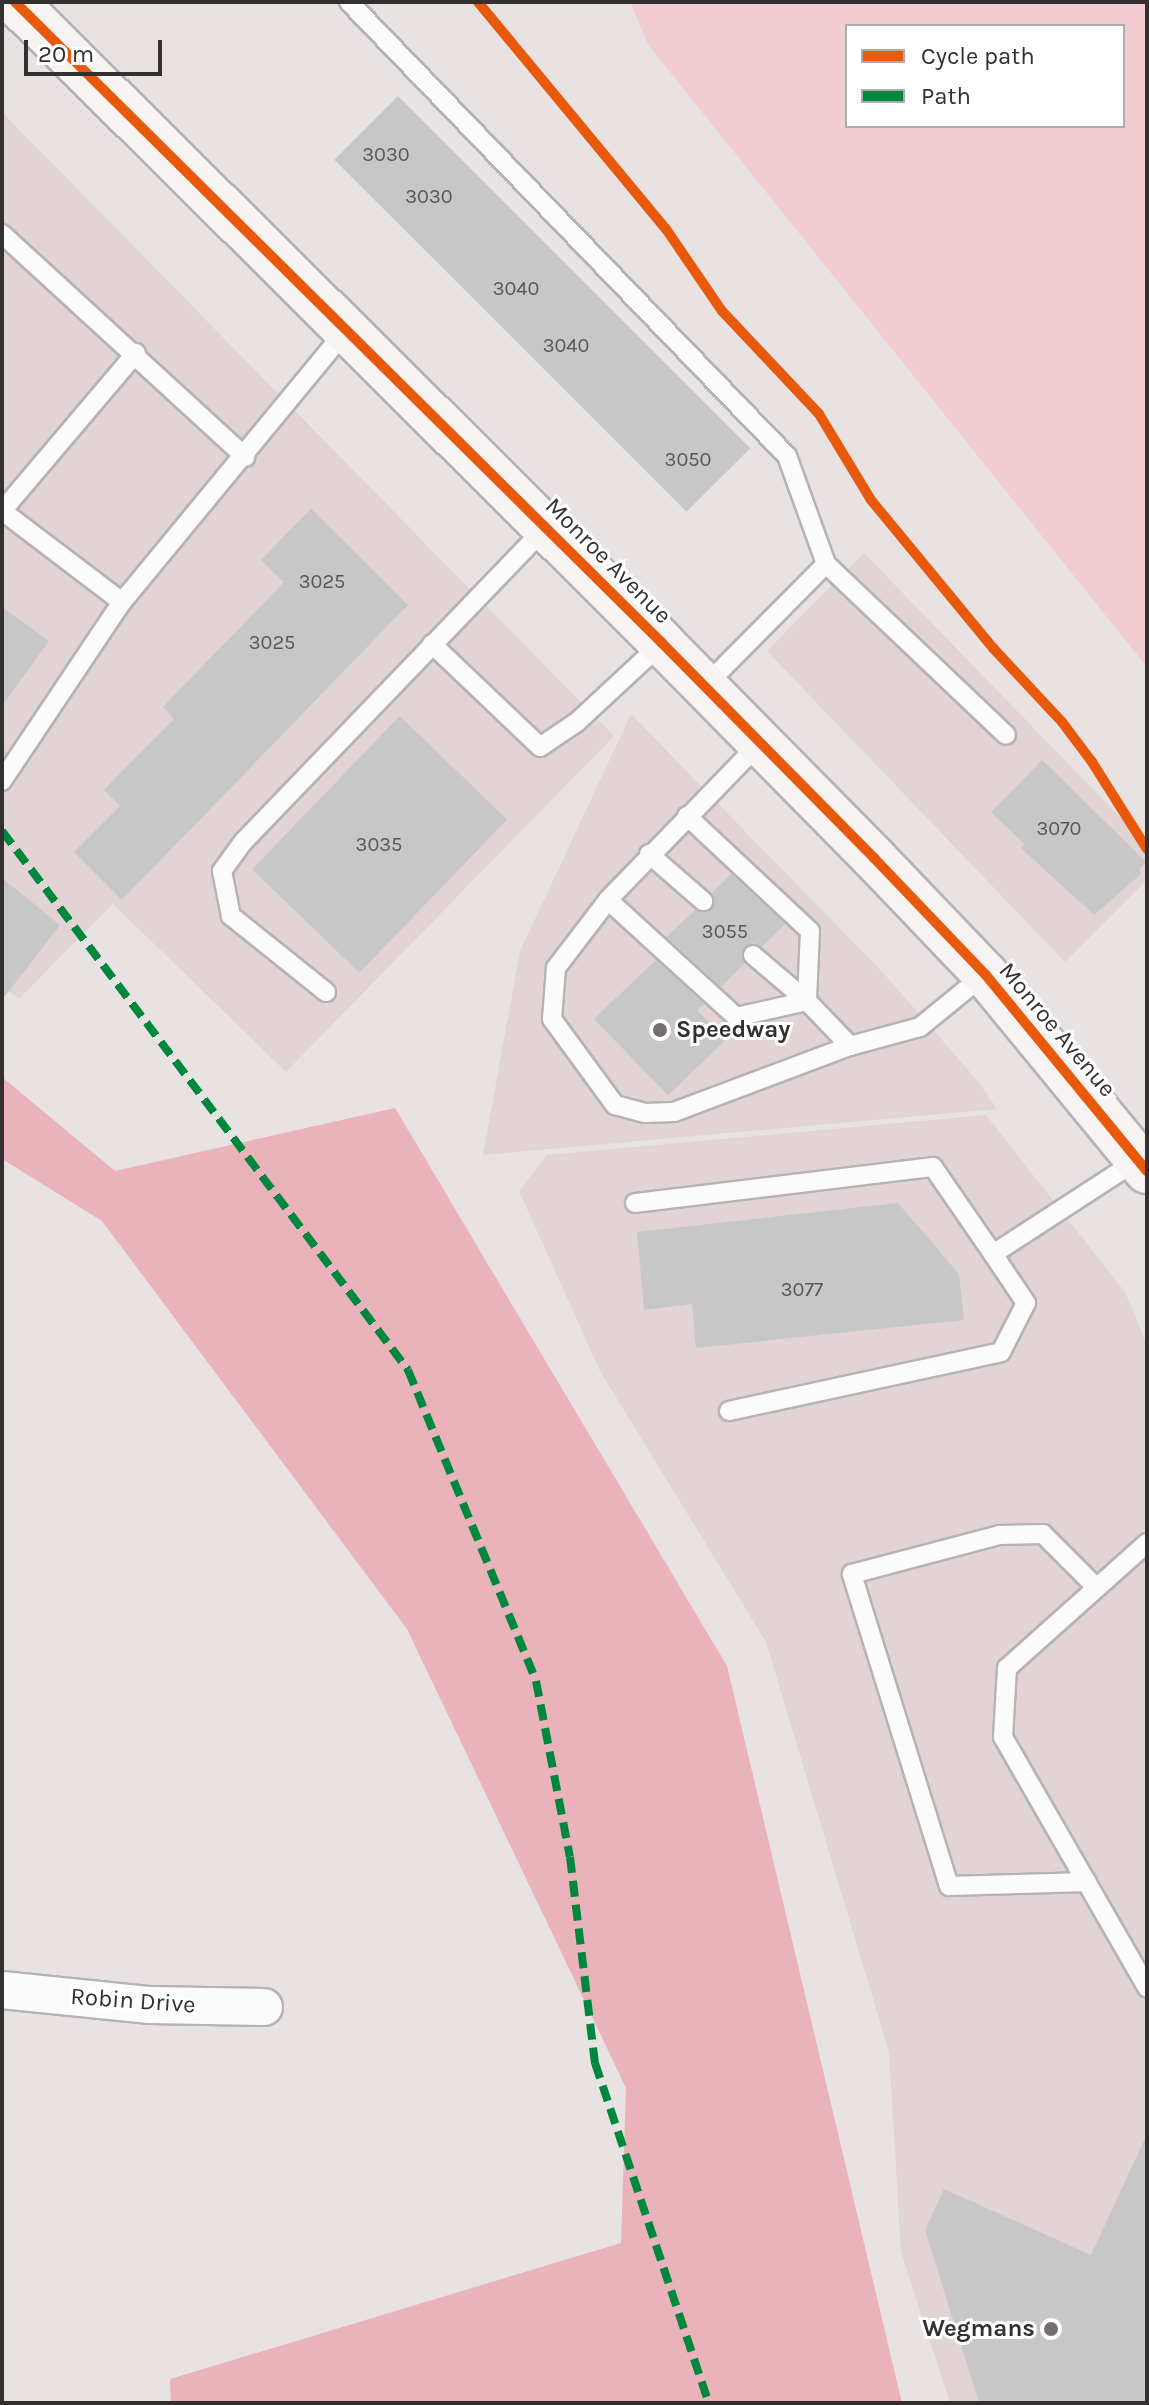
<!DOCTYPE html>
<html>
<head>
<meta charset="utf-8">
<style>
	body { margin:0 }
	#map { position:relative; width:1149px; height:2405px; overflow:hidden; background:#e9e2e3; font-family:Karla,sans-serif }
	div>[style] { position:absolute }
	.built>* { inset:0; background:#e2d3d4 }
	.green>* { inset:0; background:#f1cdd1 }
	.forest>* { inset:0; background:#eab2bb }
	.building>* { inset:0; background:#c7c7c8; transform-origin:0 0 }
	.roads { filter:drop-shadow(2px 0 #b7b2b3) drop-shadow(-2px 0 #b7b2b3) drop-shadow(0 2px #b7b2b3) drop-shadow(0 -2px #b7b2b3) }
	.service>* { height:18px; margin:-9px; padding:0 9px; transform-origin:9px; border-radius:9px; background:#fcfbfb }
	.minor>* { height:36px; margin:-18px; padding:0 18px; transform-origin:18px; border-radius:18px; background:#fcfbfb }
	.primary>* { height:44px; margin:-22px; padding:0 22px; transform-origin:22px; border-radius:22px; background:#f7f3f3 }
	.quiet>* { height:8px; margin-top:-4px; transform-origin:0; background:repeating-linear-gradient(90deg,#00873e 0 16px,transparent 0 24px) }
	.cycleway>* { height:10px; margin:-5px; padding:0 5px; transform-origin:5px; border-radius:5px; background:#e8590c }
	.dots>* { width:22px; height:22px; translate:-50% -50%; box-sizing:border-box; border:4px solid #fff; border-radius:50% }
	span { translate:-50% -50%; white-space:nowrap; text-align:center; line-height:1.15; -webkit-text-stroke:6px #fff; paint-order:stroke }
	.number-label { font-size:20px; color:#5a5656 }
	.number-label span { -webkit-text-stroke-width:0 }
	.street-label { font-size:24px; color:#353030 }
	.poi-label { font-size:24px; color:#353030; font-weight:700 }
	.left { translate:0 -50%; text-align:left }
	.right { translate:-100% -50%; text-align:right }
	.frame { position:absolute; inset:0; border:4px solid #353030; pointer-events:none }
	.legend { position:absolute; left:845px; top:24px; width:280px; height:104px; box-sizing:border-box; background:#fff; border:2px solid #aeacac; margin:0; padding:10px 14px; list-style:none; font-size:24px; color:#353030 }
	.legend li { display:flex; align-items:center; gap:16px; height:40px }
	.legend b { width:40px; border:2px solid #aeacac }
	.scale { position:absolute; left:24px; top:40px; width:138px; height:36px; box-sizing:border-box; border:4px solid #353030; border-top:0; padding-left:10px; font-size:24px; line-height:28px; white-space:nowrap; color:#353030; -webkit-text-stroke:6px #fff; paint-order:stroke }
</style>
</head>
<body>
<div id="map">
	<div class="built">
		<i style="clip-path:polygon(2px 112px,614px 736px,286px 1072px,113px 904px,19px 999px,2px 985px)"></i>
		<i style="clip-path:polygon(864px 553px,1147px 845px,1147px 880px,1065px 962px,767px 651px)"></i>
		<i style="clip-path:polygon(631px 714px,885px 975px,977px 1080px,997px 1109px,483px 1155px,520px 951px)"></i>
		<i style="clip-path:polygon(986px 1115px,1125px 1292px,1147px 1345px,1147px 2403px,950px 2403px,901px 2252px,889px 2052px,766px 1642px,600px 1371px,519px 1191px,547px 1155px)"></i>
	</div>
	<div class="green">
		<i style="clip-path:polygon(evenodd,630px 2px,1147px 2px,1147px 667px,649px 46px,630px 2px,847px 26px,1123px 26px,1123px 126px,847px 126px,847px 26px)"></i>
	</div>
	<div class="forest">
		<i style="clip-path:polygon(2px 1077px,115px 1171px,395px 1108px,727px 1666px,902px 2403px,171px 2403px,170px 2379px,621px 2243px,626px 2088px,407px 1629px,102px 1221px,2px 1159px)"></i>
	</div>
	<div class="building">
		<i style="left:398px;top:96px;width:498px;height:90px;rotate:45deg"></i>
		<i style="clip-path:polygon(311px 509px,408px 605px,122px 900px,74px 852px,120px 806px,104px 790px,174px 719px,163px 707px,284px 582px,261px 560px)"></i>
		<i style="clip-path:polygon(2px 607px,49px 641px,2px 706px)"></i>
		<i style="left:400px;top:716px;width:149px;height:213px;rotate:44deg"></i>
		<i style="clip-path:polygon(1042px 760px,1146px 862px,1139px 870px,1141px 874px,1094px 915px,1021px 848px,1024px 844px,991px 812px)"></i>
		<i style="clip-path:polygon(731px 874px,785px 924px,762px 947px,754px 943px,744px 947px,741px 954px,745px 963px,721px 987px,667px 937px,695px 910px,701px 913px,711px 909px,715px 903px,712px 893px)"></i>
		<i style="clip-path:polygon(2px 878px,60px 925px,2px 1000px)"></i>
		<i style="clip-path:polygon(656px 960px,704px 1004px,697px 1010px,726px 1040px,668px 1095px,594px 1019px)"></i>
		<i style="clip-path:polygon(898px 1203px,959px 1274px,964px 1320px,696px 1348px,692px 1304px,644px 1310px,637px 1232px)"></i>
		<i style="clip-path:polygon(1147px 2134px,1147px 2403px,979px 2403px,925px 2230px,944px 2189px,1091px 2255px)"></i>
	</div>
	<div class="roads">
		<div class="service">
			<i style="left:349px;top:2px;width:631px;rotate:46.03deg"></i>
			<i style="left:787px;top:456px;width:115px;rotate:70.1deg"></i>
			<i style="left:826px;top:564px;width:172px;rotate:134.8deg"></i>
			<i style="left:2px;top:234px;width:330px;rotate:42.5deg"></i>
			<i style="left:826px;top:564px;width:248px;rotate:43.5deg"></i>
			<i style="left:122px;top:602px;width:151px;rotate:-142.8deg"></i>
			<i style="left:2px;top:511px;width:207px;rotate:-49.7deg"></i>
			<i style="left:432px;top:644px;width:149px;rotate:43.6deg"></i>
			<i style="left:540px;top:747px;width:45px;rotate:-34deg"></i>
			<i style="left:577px;top:722px;width:116px;rotate:-42.9deg"></i>
			<i style="left:759px;top:744px;width:217px;rotate:134.1deg"></i>
			<i style="left:608px;top:900px;width:173px;rotate:42.4deg"></i>
			<i style="left:736px;top:1017px;width:73px;rotate:-12.7deg"></i>
			<i style="left:807px;top:1001px;width:62px;rotate:46.3deg"></i>
			<i style="left:2px;top:781px;width:216px;rotate:-56.2deg"></i>
			<i style="left:122px;top:602px;width:352px;rotate:-50.5deg"></i>
			<i style="left:687px;top:816px;width:168px;rotate:43.1deg"></i>
			<i style="left:810px;top:931px;width:70px;rotate:92.5deg"></i>
			<i style="left:807px;top:1001px;width:71px;rotate:-139.6deg"></i>
			<i style="left:649px;top:854px;width:72px;rotate:41deg"></i>
			<i style="left:608px;top:900px;width:86px;rotate:127.4deg"></i>
			<i style="left:556px;top:968px;width:51px;rotate:94.5deg"></i>
			<i style="left:552px;top:1019px;width:107px;rotate:53.8deg"></i>
			<i style="left:615px;top:1105px;width:31px;rotate:15deg"></i>
			<i style="left:645px;top:1113px;width:29px;rotate:-2deg"></i>
			<i style="left:674px;top:1112px;width:188px;rotate:-20.6deg"></i>
			<i style="left:850px;top:1046px;width:73px;rotate:-15.2deg"></i>
			<i style="left:920px;top:1027px;width:84px;rotate:-39.2deg"></i>
			<i style="left:326px;top:992px;width:122px;rotate:-141.3deg"></i>
			<i style="left:231px;top:916px;width:46px;rotate:-101.3deg"></i>
			<i style="left:222px;top:871px;width:37px;rotate:-54deg"></i>
			<i style="left:244px;top:841px;width:436px;rotate:-46.1deg"></i>
			<i style="left:635px;top:1203px;width:300px;rotate:-6.9deg"></i>
			<i style="left:933px;top:1167px;width:106px;rotate:55.4deg"></i>
			<i style="left:993px;top:1254px;width:173px;rotate:-33deg"></i>
			<i style="left:729px;top:1411px;width:278px;rotate:-12.2deg"></i>
			<i style="left:1001px;top:1352px;width:55px;rotate:-63deg"></i>
			<i style="left:1026px;top:1303px;width:59px;rotate:-124deg"></i>
			<i style="left:1147px;top:1543px;width:188px;rotate:138.2deg"></i>
			<i style="left:1007px;top:1668px;width:69px;rotate:93.3deg"></i>
			<i style="left:1003px;top:1737px;width:289px;rotate:60.1deg"></i>
			<i style="left:1087px;top:1882px;width:138px;rotate:178.3deg"></i>
			<i style="left:949px;top:1886px;width:327px;rotate:-107.3deg"></i>
			<i style="left:852px;top:1574px;width:153px;rotate:-14.8deg"></i>
			<i style="left:1000px;top:1535px;width:43px;rotate:-1.3deg"></i>
			<i style="left:1043px;top:1534px;width:75px;rotate:45deg"></i>
		</div>
		<div class="minor">
			<i style="left:2px;top:1990px;width:149px;rotate:5.8deg"></i>
			<i style="left:150px;top:2005px;width:114px;rotate:1deg"></i>
		</div>
		<div class="primary">
			<i style="left:15px;top:2px;width:911px;rotate:44.73deg"></i>
			<i style="left:662px;top:643px;width:302px;rotate:45.4deg"></i>
			<i style="left:874px;top:858px;width:161px;rotate:46.3deg"></i>
			<i style="left:985px;top:974px;width:255px;rotate:50.6deg"></i>
		</div>
	</div>
	<div class="quiet">
		<i style="left:2px;top:831px;width:675px;rotate:53.01deg"></i>
		<i style="left:408px;top:1370px;width:336px;rotate:67.6deg"></i>
		<i style="left:536px;top:1681px;width:179px;rotate:79.1deg"></i>
		<i style="left:570px;top:1857px;width:208px;rotate:83.1deg"></i>
		<i style="left:595px;top:2063px;width:359px;rotate:71.5deg"></i>
	</div>
	<div class="cycleway">
		<i style="left:15px;top:2px;width:911px;rotate:44.73deg"></i>
		<i style="left:662px;top:643px;width:302px;rotate:45.4deg"></i>
		<i style="left:874px;top:858px;width:161px;rotate:46.3deg"></i>
		<i style="left:985px;top:974px;width:255px;rotate:50.6deg"></i>
		<i style="left:478px;top:2px;width:295px;rotate:50.4deg"></i>
		<i style="left:666px;top:229px;width:99px;rotate:55.7deg"></i>
		<i style="left:722px;top:311px;width:141px;rotate:46.7deg"></i>
		<i style="left:819px;top:414px;width:100px;rotate:58.8deg"></i>
		<i style="left:871px;top:500px;width:192px;rotate:50.5deg"></i>
		<i style="left:993px;top:648px;width:101px;rotate:47deg"></i>
		<i style="left:1062px;top:722px;width:50px;rotate:53.1deg"></i>
		<i style="left:1092px;top:762px;width:103px;rotate:57.7deg"></i>
	</div>
	<div class="dots">
		<i style="left:660px;top:1030px;background:#746e6f"></i>
		<i style="left:1051px;top:2329px;background:#746e6f"></i>
	</div>
	<div class="number-label">
		<span style="left:386px;top:154px">3030</span>
		<span style="left:429px;top:196px">3030</span>
		<span style="left:516px;top:288px">3040</span>
		<span style="left:566px;top:345px">3040</span>
		<span style="left:688px;top:459px">3050</span>
		<span style="left:322px;top:581px">3025</span>
		<span style="left:272px;top:642px">3025</span>
		<span style="left:1059px;top:828px">3070</span>
		<span style="left:379px;top:844px">3035</span>
		<span style="left:725px;top:931px">3055</span>
		<span style="left:802px;top:1289px">3077</span>
	</div>
	<div class="street-label">
		<span style="left:608px;top:561px;rotate:45deg">Monroe Avenue</span>
		<span style="left:1057px;top:1030px;rotate:50deg">Monroe Avenue</span>
		<span style="left:133px;top:2001px;rotate:4deg">Robin Drive</span>
	</div>
	<div class="poi-label">
		<span class="left" style="left:676px;top:1030px">Speedway</span>
		<span class="right" style="left:1035px;top:2329px">Wegmans</span>
	</div>
	<div class="frame"></div>
	<ul class="legend">
	<li><b style="height:10px;background:#e8590c"></b>Cycle path</li>
	<li><b style="height:10px;background:#00873e"></b>Path</li>
	</ul>
	<div class="scale">20 m</div>
</div>
</body>
</html>
